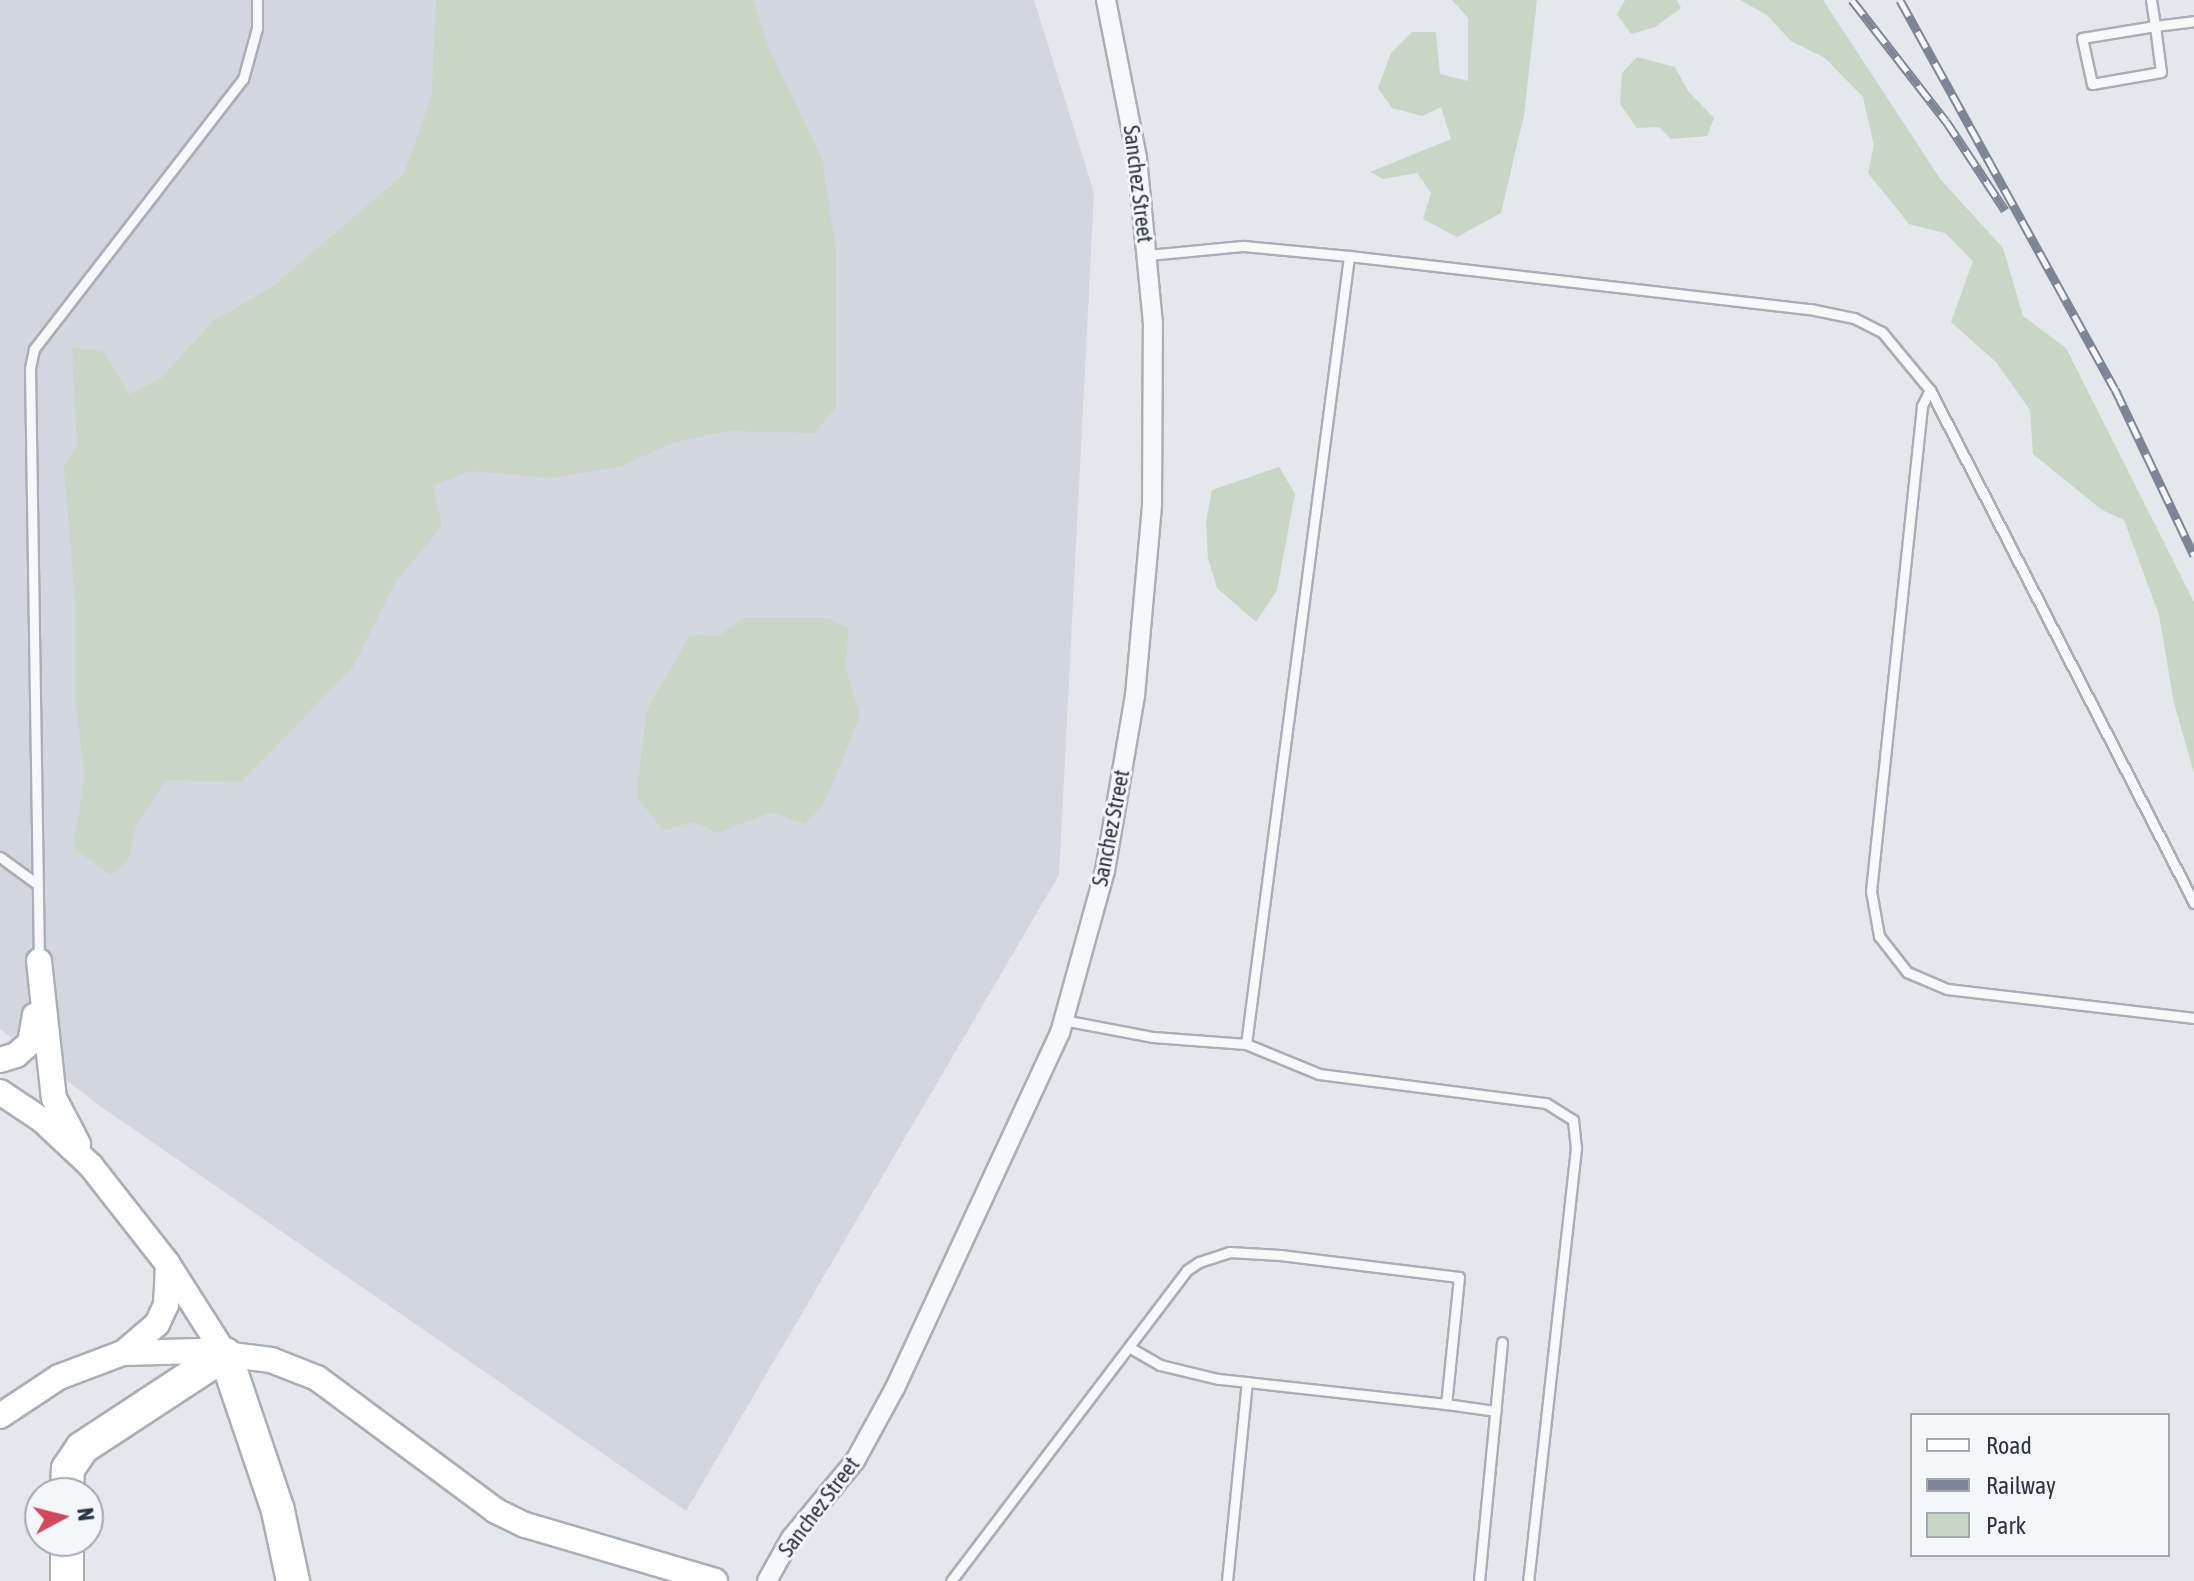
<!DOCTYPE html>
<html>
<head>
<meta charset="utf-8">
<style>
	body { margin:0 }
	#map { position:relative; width:2194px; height:1581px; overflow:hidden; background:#e4e7ec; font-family:"Asap Condensed",sans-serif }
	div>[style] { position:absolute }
	.built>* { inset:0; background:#d2d6de }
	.green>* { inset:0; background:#c9d6c5 }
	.roads { filter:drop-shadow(2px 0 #a9aeb7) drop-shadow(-2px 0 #a9aeb7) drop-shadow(0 2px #a9aeb7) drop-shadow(0 -2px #a9aeb7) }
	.lane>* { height:9px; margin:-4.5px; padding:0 4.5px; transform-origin:4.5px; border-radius:4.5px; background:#f7f8fa }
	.street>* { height:18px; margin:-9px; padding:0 9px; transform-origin:9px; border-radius:9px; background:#f7f8fa }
	.secondary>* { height:24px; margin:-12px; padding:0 12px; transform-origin:12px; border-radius:12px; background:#fff }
	.highway>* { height:32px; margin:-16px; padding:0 16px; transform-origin:16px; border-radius:16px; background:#fff }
	.rail>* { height:9px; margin-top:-4.5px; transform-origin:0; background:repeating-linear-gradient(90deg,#f4f6f9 0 18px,#7d8696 0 36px); box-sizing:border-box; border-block:2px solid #7d8696 }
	span { translate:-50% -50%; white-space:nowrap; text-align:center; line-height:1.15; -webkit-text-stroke:6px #f4f6f9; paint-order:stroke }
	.street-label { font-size:22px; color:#2b3445 }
	.legend { position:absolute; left:1910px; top:1413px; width:260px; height:144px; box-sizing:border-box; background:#f4f6f9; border:2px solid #a4a8b1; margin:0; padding:10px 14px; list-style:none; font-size:24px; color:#2b3445 }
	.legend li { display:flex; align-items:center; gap:16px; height:40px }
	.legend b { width:40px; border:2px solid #a4a8b1 }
	.north { position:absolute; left:24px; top:1477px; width:80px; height:80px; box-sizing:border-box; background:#f4f6f9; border:2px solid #a4a8b1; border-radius:50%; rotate:83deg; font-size:22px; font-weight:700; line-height:32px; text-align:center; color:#2b3445 }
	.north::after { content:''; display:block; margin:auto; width:28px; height:36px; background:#d1495b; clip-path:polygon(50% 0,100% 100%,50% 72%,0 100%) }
</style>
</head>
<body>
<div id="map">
	<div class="built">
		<i style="clip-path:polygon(0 0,1034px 0,1094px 193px,1059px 875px,686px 1511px,100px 1106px,0 1029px)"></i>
	</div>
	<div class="green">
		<i style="clip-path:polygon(436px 0,753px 0,770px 51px,822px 158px,836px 249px,836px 407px,814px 433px,729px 431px,675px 442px,621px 466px,553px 478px,470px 471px,433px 486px,442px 526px,394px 584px,352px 668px,241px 782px,166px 780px,136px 826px,128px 861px,111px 875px,73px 848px,85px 777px,75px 697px,75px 597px,64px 466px,77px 446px,72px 347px,104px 352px,129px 394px,160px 379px,213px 321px,272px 287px,404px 174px,432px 94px)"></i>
		<i style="clip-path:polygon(1452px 0,1537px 0,1524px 115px,1501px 213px,1457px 237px,1423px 219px,1431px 193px,1417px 173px,1383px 179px,1370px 172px,1451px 139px,1441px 107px,1422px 116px,1392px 108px,1378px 88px,1391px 53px,1412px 32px,1436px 32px,1440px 74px,1468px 81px,1468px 18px)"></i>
		<i style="clip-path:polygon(1625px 0,1677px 0,1681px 8px,1655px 27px,1631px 34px,1617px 14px)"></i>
		<i style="clip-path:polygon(1740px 0,1823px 0,1941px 180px,2003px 248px,2023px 316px,2066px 348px,2194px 602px,2194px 773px,2174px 703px,2159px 615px,2124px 520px,2102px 510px,2033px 454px,2030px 410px,1996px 362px,1951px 322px,1973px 261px,1945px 233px,1909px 224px,1868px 173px,1874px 145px,1863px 97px,1825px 58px,1791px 41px,1767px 15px)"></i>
		<i style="clip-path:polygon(1637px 57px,1675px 67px,1688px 91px,1714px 118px,1707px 136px,1671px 139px,1659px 127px,1637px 128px,1620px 104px,1622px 73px)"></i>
		<i style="clip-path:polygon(1279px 467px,1295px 494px,1277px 590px,1256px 622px,1217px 588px,1208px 558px,1206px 522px,1212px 490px)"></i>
		<i style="clip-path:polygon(744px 618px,828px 618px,849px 629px,845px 667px,860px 716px,823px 806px,805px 824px,771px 812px,717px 833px,694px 822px,663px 830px,636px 796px,647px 710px,690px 635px,718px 636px)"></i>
	</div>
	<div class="roads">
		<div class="lane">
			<i style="left:2151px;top:0;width:26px;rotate:81deg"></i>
			<i style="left:2155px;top:26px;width:46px;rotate:82.6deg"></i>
			<i style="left:2161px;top:72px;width:70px;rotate:170.1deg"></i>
			<i style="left:2092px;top:84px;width:47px;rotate:-102.3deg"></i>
			<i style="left:2082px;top:38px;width:74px;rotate:-9.3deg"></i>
			<i style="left:2155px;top:26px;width:39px;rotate:-7deg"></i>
			<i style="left:1349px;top:256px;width:464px;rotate:6.6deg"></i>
			<i style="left:1810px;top:309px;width:45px;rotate:11.6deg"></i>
			<i style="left:1854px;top:318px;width:31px;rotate:27deg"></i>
			<i style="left:1882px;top:332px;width:75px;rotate:50.4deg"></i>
			<i style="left:1930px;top:390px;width:18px;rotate:117deg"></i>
			<i style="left:1922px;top:406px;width:488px;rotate:96deg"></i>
			<i style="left:1871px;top:891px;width:46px;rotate:79.9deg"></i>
			<i style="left:1879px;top:936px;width:46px;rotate:52.1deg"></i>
			<i style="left:1907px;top:972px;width:43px;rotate:23deg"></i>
			<i style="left:1947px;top:989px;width:249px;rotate:6.7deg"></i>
			<i style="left:1930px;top:390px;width:577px;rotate:62.77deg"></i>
			<i style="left:0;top:857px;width:46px;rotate:36.1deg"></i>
			<i style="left:39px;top:961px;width:593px;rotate:-90.87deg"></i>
			<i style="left:30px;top:368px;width:19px;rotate:-78deg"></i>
			<i style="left:34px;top:349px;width:341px;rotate:-52.3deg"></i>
			<i style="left:243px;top:79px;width:53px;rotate:-74.6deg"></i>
			<i style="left:257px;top:28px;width:28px;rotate:-90deg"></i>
			<i style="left:1063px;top:1020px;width:92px;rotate:10.7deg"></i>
			<i style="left:1153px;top:1037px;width:93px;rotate:4.3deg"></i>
			<i style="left:1246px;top:1044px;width:795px;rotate:-82.55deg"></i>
			<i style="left:1349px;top:256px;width:106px;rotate:-174.6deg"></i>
			<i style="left:1243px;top:246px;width:96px;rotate:174.6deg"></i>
			<i style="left:1246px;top:1044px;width:79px;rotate:22.3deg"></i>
			<i style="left:1319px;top:1074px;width:229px;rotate:7.3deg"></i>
			<i style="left:1546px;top:1103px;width:32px;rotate:32deg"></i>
			<i style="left:1573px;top:1120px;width:28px;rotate:84deg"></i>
			<i style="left:1576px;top:1148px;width:436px;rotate:96.3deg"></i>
			<i style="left:1446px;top:1404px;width:50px;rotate:8deg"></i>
			<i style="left:951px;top:1581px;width:390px;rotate:-52.8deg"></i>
			<i style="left:1187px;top:1270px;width:14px;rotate:-34deg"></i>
			<i style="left:1199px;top:1262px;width:32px;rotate:-18deg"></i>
			<i style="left:1229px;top:1252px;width:51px;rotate:3.4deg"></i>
			<i style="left:1280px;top:1255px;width:180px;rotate:7deg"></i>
			<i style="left:1459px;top:1277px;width:128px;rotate:95.8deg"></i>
			<i style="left:1446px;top:1404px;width:229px;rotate:-173.7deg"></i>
			<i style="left:1218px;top:1379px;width:60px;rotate:-166.4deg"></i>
			<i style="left:1160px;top:1365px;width:34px;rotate:-150deg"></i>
			<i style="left:1227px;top:1581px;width:200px;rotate:-84.3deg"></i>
			<i style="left:1479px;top:1581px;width:240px;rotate:-84.5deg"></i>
		</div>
		<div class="street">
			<i style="left:767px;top:1581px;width:49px;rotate:-60.8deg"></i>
			<i style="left:791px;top:1538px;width:100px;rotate:-50.3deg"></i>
			<i style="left:855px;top:1461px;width:83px;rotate:-61.3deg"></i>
			<i style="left:895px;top:1388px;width:391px;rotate:-65.1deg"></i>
			<i style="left:1060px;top:1033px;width:168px;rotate:-74.5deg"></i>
			<i style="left:1105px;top:871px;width:178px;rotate:-80.3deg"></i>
			<i style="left:1135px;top:696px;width:193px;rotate:-84.9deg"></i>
			<i style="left:1152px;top:504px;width:180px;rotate:-89.7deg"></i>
			<i style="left:1153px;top:324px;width:167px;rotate:-95.5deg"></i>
			<i style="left:1137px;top:158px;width:161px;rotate:-101.1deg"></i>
		</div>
		<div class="secondary">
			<i style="left:39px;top:961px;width:138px;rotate:83.8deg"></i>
			<i style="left:54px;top:1098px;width:52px;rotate:62.4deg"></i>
			<i style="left:0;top:1060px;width:17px;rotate:-17deg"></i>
			<i style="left:16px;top:1055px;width:18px;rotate:-41deg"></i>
			<i style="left:30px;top:1043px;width:28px;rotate:-80deg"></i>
			<i style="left:0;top:1092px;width:50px;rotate:33.7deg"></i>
			<i style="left:42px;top:1120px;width:67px;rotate:43.2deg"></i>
			<i style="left:91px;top:1166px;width:123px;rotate:51.9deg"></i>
			<i style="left:167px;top:1263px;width:108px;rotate:57.5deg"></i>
			<i style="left:123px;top:1353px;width:45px;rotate:-40.5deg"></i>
			<i style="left:157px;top:1324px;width:21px;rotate:-65deg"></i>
			<i style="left:166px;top:1305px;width:40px;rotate:-87.1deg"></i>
			<i style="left:0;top:1416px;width:71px;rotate:-33.5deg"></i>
			<i style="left:59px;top:1377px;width:68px;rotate:-20.6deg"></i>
			<i style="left:123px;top:1353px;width:76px;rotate:-1.5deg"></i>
			<i style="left:199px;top:1351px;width:73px;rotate:7.1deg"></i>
			<i style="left:271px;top:1360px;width:49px;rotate:21.4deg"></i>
			<i style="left:317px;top:1378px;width:223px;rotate:36.6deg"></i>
			<i style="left:496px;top:1511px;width:32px;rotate:26deg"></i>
			<i style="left:525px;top:1525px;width:198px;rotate:16.4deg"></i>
		</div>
		<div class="highway">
			<i style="left:67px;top:1493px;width:24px;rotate:-88deg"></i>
			<i style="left:68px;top:1469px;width:25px;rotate:-56deg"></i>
			<i style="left:82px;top:1448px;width:171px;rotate:-33.3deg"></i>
			<i style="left:225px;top:1354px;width:166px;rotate:71.3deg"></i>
			<i style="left:278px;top:1511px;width:72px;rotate:77.9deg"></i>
			<i style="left:67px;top:1581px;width:40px;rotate:-90deg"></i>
		</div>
	</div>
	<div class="rail">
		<i style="left:1852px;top:0;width:153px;rotate:52.2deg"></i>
		<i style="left:1946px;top:121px;width:107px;rotate:56.5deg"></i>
		<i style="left:1900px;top:0;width:444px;rotate:61.1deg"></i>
		<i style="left:2115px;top:389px;width:184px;rotate:64.6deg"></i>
	</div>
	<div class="street-label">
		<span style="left:1138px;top:184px;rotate:83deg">Sanchez Street</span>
		<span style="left:1111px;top:828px;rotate:-79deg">Sanchez Street</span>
		<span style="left:819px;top:1507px;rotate:-53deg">Sanchez Street</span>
	</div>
	<ul class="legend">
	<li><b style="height:10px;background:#fff"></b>Road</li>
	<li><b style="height:10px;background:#7d8696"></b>Railway</li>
	<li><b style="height:22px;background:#c9d6c5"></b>Park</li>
	</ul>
	<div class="north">N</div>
</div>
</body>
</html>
